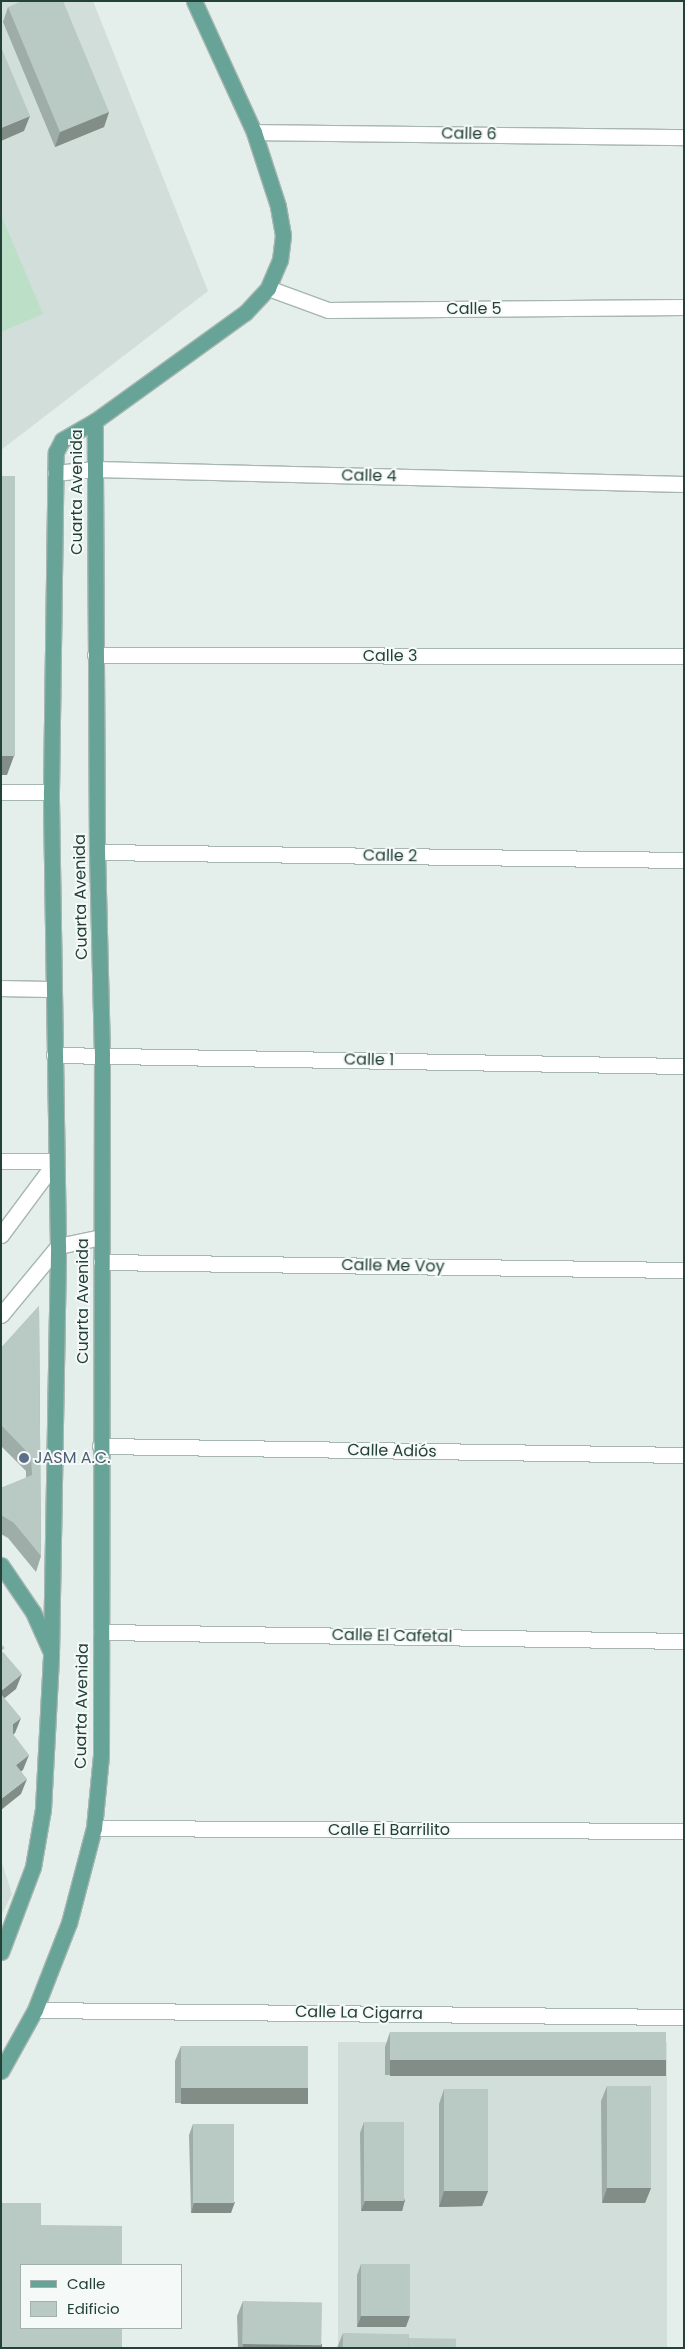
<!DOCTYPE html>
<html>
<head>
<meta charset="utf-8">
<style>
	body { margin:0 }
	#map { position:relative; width:685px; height:2349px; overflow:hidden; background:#e4eeea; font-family:Poppins,sans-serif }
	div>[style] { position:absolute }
	.built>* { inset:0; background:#d2ded9; transform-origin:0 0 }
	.green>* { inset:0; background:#bcdfc7 }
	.roads { filter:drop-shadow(1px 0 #a6b6b1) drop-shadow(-1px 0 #a6b6b1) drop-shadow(0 1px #a6b6b1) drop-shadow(0 -1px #a6b6b1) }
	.minor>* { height:15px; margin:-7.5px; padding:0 7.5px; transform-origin:7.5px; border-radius:7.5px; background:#fff }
	.major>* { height:15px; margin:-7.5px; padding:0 7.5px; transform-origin:7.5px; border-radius:7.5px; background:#67a497 }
	.wall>* { inset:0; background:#9fada8 }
	.shaded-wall>* { inset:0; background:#828d88; transform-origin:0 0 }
	.building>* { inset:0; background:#b9c9c3; transform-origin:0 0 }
	.dots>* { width:14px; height:14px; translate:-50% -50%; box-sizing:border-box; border:2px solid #f5faf8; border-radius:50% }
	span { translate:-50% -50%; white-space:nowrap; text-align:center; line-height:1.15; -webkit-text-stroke:4px #f5faf8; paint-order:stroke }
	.street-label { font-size:16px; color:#234039 }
	.service-label { font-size:16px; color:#4e5e75 }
	.left { translate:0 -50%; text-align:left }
	.frame { position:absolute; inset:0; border:2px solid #234039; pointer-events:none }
	.legend { position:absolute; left:20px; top:2264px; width:162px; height:65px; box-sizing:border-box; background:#f5faf8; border:1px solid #a1b0ac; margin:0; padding:6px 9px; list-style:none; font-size:15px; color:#234039 }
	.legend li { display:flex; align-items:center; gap:10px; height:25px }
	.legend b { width:25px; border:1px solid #a1b0ac }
</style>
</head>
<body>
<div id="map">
	<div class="built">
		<i style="clip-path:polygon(1px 1px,93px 1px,208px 291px,1px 450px)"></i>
		<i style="clip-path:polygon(1px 1860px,12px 1894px,1px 1916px)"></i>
		<i style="left:338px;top:2042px;width:329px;height:306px"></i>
	</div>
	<div class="green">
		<i style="clip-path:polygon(1px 215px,43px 314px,1px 332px)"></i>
	</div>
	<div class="roads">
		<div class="minor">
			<i style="left:254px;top:132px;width:430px;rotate:0.7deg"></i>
			<i style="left:268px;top:288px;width:64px;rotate:20.1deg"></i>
			<i style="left:328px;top:310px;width:356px;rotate:-0.5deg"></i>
			<i style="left:55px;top:473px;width:40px;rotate:-5.7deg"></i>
			<i style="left:95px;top:469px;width:589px;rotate:1.46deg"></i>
			<i style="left:95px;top:655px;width:589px;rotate:0.1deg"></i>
			<i style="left:1px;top:792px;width:50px"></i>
			<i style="left:97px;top:852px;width:587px;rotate:0.78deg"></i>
			<i style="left:1px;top:988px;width:53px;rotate:1.1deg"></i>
			<i style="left:54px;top:1055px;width:630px;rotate:1deg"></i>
			<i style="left:1px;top:1161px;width:55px"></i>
			<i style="left:1px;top:1235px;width:92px;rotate:-53.4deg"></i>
			<i style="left:101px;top:1262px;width:583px;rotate:0.79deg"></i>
			<i style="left:1px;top:1315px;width:89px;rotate:-50.4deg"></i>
			<i style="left:58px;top:1246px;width:44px;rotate:-11.8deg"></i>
			<i style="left:100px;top:1446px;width:584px;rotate:0.88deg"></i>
			<i style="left:101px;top:1632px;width:583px;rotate:0.88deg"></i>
			<i style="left:94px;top:1828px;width:590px;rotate:0.29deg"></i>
			<i style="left:35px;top:2010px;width:649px;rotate:0.62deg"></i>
		</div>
		<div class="major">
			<i style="left:1px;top:1565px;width:57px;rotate:55.8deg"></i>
			<i style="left:33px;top:1612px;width:42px;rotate:65.9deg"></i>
			<i style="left:1px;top:1952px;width:91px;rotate:-69.4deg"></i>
			<i style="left:33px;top:1867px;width:59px;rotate:-80.2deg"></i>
			<i style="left:43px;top:1809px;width:155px;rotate:-87deg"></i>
			<i style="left:51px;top:1654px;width:408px;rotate:-89deg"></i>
			<i style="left:58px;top:1246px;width:454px;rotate:-90.9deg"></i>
			<i style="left:51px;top:792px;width:340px;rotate:-89.2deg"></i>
			<i style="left:56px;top:452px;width:13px;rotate:-63deg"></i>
			<i style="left:62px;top:440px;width:38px;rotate:-30deg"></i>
			<i style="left:95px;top:421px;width:185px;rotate:-35.8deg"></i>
			<i style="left:245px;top:313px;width:34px;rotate:-47deg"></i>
			<i style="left:268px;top:288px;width:30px;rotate:-67deg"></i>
			<i style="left:280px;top:260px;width:25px;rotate:-83deg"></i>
			<i style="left:283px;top:235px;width:29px;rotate:-100deg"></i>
			<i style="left:278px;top:206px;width:78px;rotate:-108deg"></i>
			<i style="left:254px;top:132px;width:144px;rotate:-114.6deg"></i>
			<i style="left:1px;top:2071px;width:70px;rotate:-60.9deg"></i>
			<i style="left:35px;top:2010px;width:93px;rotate:-68.7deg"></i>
			<i style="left:69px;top:1923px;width:98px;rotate:-75.3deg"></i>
			<i style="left:94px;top:1828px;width:73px;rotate:-84.5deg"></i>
			<i style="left:101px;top:1755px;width:700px;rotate:-89.92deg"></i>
			<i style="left:102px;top:1055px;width:203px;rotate:-91.4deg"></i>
			<i style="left:97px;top:852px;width:431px;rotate:-90.3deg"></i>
		</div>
	</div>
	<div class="wall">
		<i style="clip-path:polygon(8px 7px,109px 112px,104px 127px,55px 147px,3px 22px)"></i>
		<i style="clip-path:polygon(39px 1306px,41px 1556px,36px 1572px,8px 1538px,1px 1534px,1px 1488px,26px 1478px,26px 1471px,1px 1446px,1px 1348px)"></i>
		<i style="clip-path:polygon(390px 2032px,661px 2076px,385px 2075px,385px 2047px)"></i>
		<i style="clip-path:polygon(181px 2046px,308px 2089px,302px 2104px,175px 2103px,175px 2061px)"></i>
		<i style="clip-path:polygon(607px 2086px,651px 2188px,645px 2203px,602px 2203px,601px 2101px)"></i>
		<i style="clip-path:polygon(444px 2089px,488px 2191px,482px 2206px,439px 2207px,439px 2104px)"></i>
		<i style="clip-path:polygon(364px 2122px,405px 2200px,402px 2211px,361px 2211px,360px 2133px)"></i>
		<i style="clip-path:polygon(193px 2124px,231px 2213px,191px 2213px,189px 2135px)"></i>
		<i style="clip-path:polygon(361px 2264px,406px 2327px,357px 2327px,357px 2275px)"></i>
		<i style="clip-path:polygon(243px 2301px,320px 2348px,238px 2348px,237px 2316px)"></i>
		<i style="clip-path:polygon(343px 2333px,409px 2338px,456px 2348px,337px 2348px)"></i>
	</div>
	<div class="shaded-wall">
		<i style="clip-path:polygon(109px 112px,104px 127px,55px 147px,60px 132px)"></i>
		<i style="clip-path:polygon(30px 116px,24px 131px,1px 141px,1px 128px)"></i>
		<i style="clip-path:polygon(1px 756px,14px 756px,7px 775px,1px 775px)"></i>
		<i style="clip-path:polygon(22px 1674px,16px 1689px,1px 1701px,1px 1691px)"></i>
		<i style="clip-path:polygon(21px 1718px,15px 1733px,8px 1739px,13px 1724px)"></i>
		<i style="clip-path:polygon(29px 1755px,23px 1770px,10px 1780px,16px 1765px)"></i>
		<i style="clip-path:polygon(27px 1779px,21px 1794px,1px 1810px,1px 1799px)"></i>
		<i style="left:390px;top:2060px;width:276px;height:16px"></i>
		<i style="left:181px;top:2088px;width:127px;height:16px"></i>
		<i style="clip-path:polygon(607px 2188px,651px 2188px,645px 2203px,602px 2203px)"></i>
		<i style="clip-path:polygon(444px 2191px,488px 2191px,482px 2206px,439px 2207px)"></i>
		<i style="clip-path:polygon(405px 2200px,402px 2211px,361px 2211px,365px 2201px)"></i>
		<i style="clip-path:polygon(235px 2202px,231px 2213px,191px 2213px,194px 2203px)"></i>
		<i style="clip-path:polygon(361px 2316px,410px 2316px,406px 2327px,357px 2327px)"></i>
		<i style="left:243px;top:2344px;width:79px;height:4px"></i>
	</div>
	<div class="building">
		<i style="clip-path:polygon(22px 1px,63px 1px,109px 112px,60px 132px,8px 7px)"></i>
		<i style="clip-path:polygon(1px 47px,30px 116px,1px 128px)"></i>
		<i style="left:1px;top:476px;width:14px;height:280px"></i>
		<i style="clip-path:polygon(39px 1306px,41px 1556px,14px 1523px,1px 1515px,1px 1488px,32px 1475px,31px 1456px,1px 1425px,1px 1348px)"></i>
		<i style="clip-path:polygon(1px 1644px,5px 1648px,1px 1651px)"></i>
		<i style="clip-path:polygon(3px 1652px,22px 1674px,1px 1691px,1px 1653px)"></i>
		<i style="clip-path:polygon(1px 1694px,21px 1718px,13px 1724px,13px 1734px,29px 1755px,16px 1765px,27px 1779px,1px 1799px)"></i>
		<i style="left:390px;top:2032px;width:276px;height:28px"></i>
		<i style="left:181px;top:2046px;width:127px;height:42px"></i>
		<i style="left:607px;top:2086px;width:44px;height:102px"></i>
		<i style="left:444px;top:2089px;width:44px;height:102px"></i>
		<i style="left:364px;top:2122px;width:40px;height:79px"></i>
		<i style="left:193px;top:2124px;width:41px;height:79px"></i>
		<i style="clip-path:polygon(1px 2203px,41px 2203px,41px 2225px,122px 2226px,122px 2265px,21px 2265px,21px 2328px,122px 2328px,122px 2348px,1px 2348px)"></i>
		<i style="left:361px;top:2264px;width:49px;height:52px"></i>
		<i style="left:243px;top:2301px;width:79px;height:43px;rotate:1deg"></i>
		<i style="left:343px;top:2333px;width:66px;height:15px;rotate:1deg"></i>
		<i style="left:409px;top:2338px;width:47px;height:10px;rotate:1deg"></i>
	</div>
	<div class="dots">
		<i style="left:24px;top:1458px;background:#5c6f8a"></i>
	</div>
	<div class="street-label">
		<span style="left:469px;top:134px;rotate:1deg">Calle 6</span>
		<span style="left:474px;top:309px">Calle 5</span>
		<span style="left:369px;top:476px;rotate:1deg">Calle 4</span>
		<span style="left:77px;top:492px;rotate:-90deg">Cuarta Avenida</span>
		<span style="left:390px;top:656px">Calle 3</span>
		<span style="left:390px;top:856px;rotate:1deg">Calle 2</span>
		<span style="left:81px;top:897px;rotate:-91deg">Cuarta Avenida</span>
		<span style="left:369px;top:1060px;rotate:1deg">Calle 1</span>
		<span style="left:393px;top:1266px;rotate:1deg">Calle Me Voy</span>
		<span style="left:83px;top:1301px;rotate:-90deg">Cuarta Avenida</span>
		<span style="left:392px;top:1451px;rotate:1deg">Calle Adiós</span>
		<span style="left:392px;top:1636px;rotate:1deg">Calle El Cafetal</span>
		<span style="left:82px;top:1706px;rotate:-89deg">Cuarta Avenida</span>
		<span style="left:389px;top:1830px">Calle El Barrilito</span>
		<span style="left:359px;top:2013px;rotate:1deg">Calle La Cigarra</span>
	</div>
	<div class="service-label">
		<span class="left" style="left:34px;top:1458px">JASM A.C.</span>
	</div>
	<div class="frame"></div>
	<ul class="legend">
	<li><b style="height:6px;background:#67a497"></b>Calle</li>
	<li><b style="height:14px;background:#b9c9c3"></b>Edificio</li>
	</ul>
</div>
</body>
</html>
